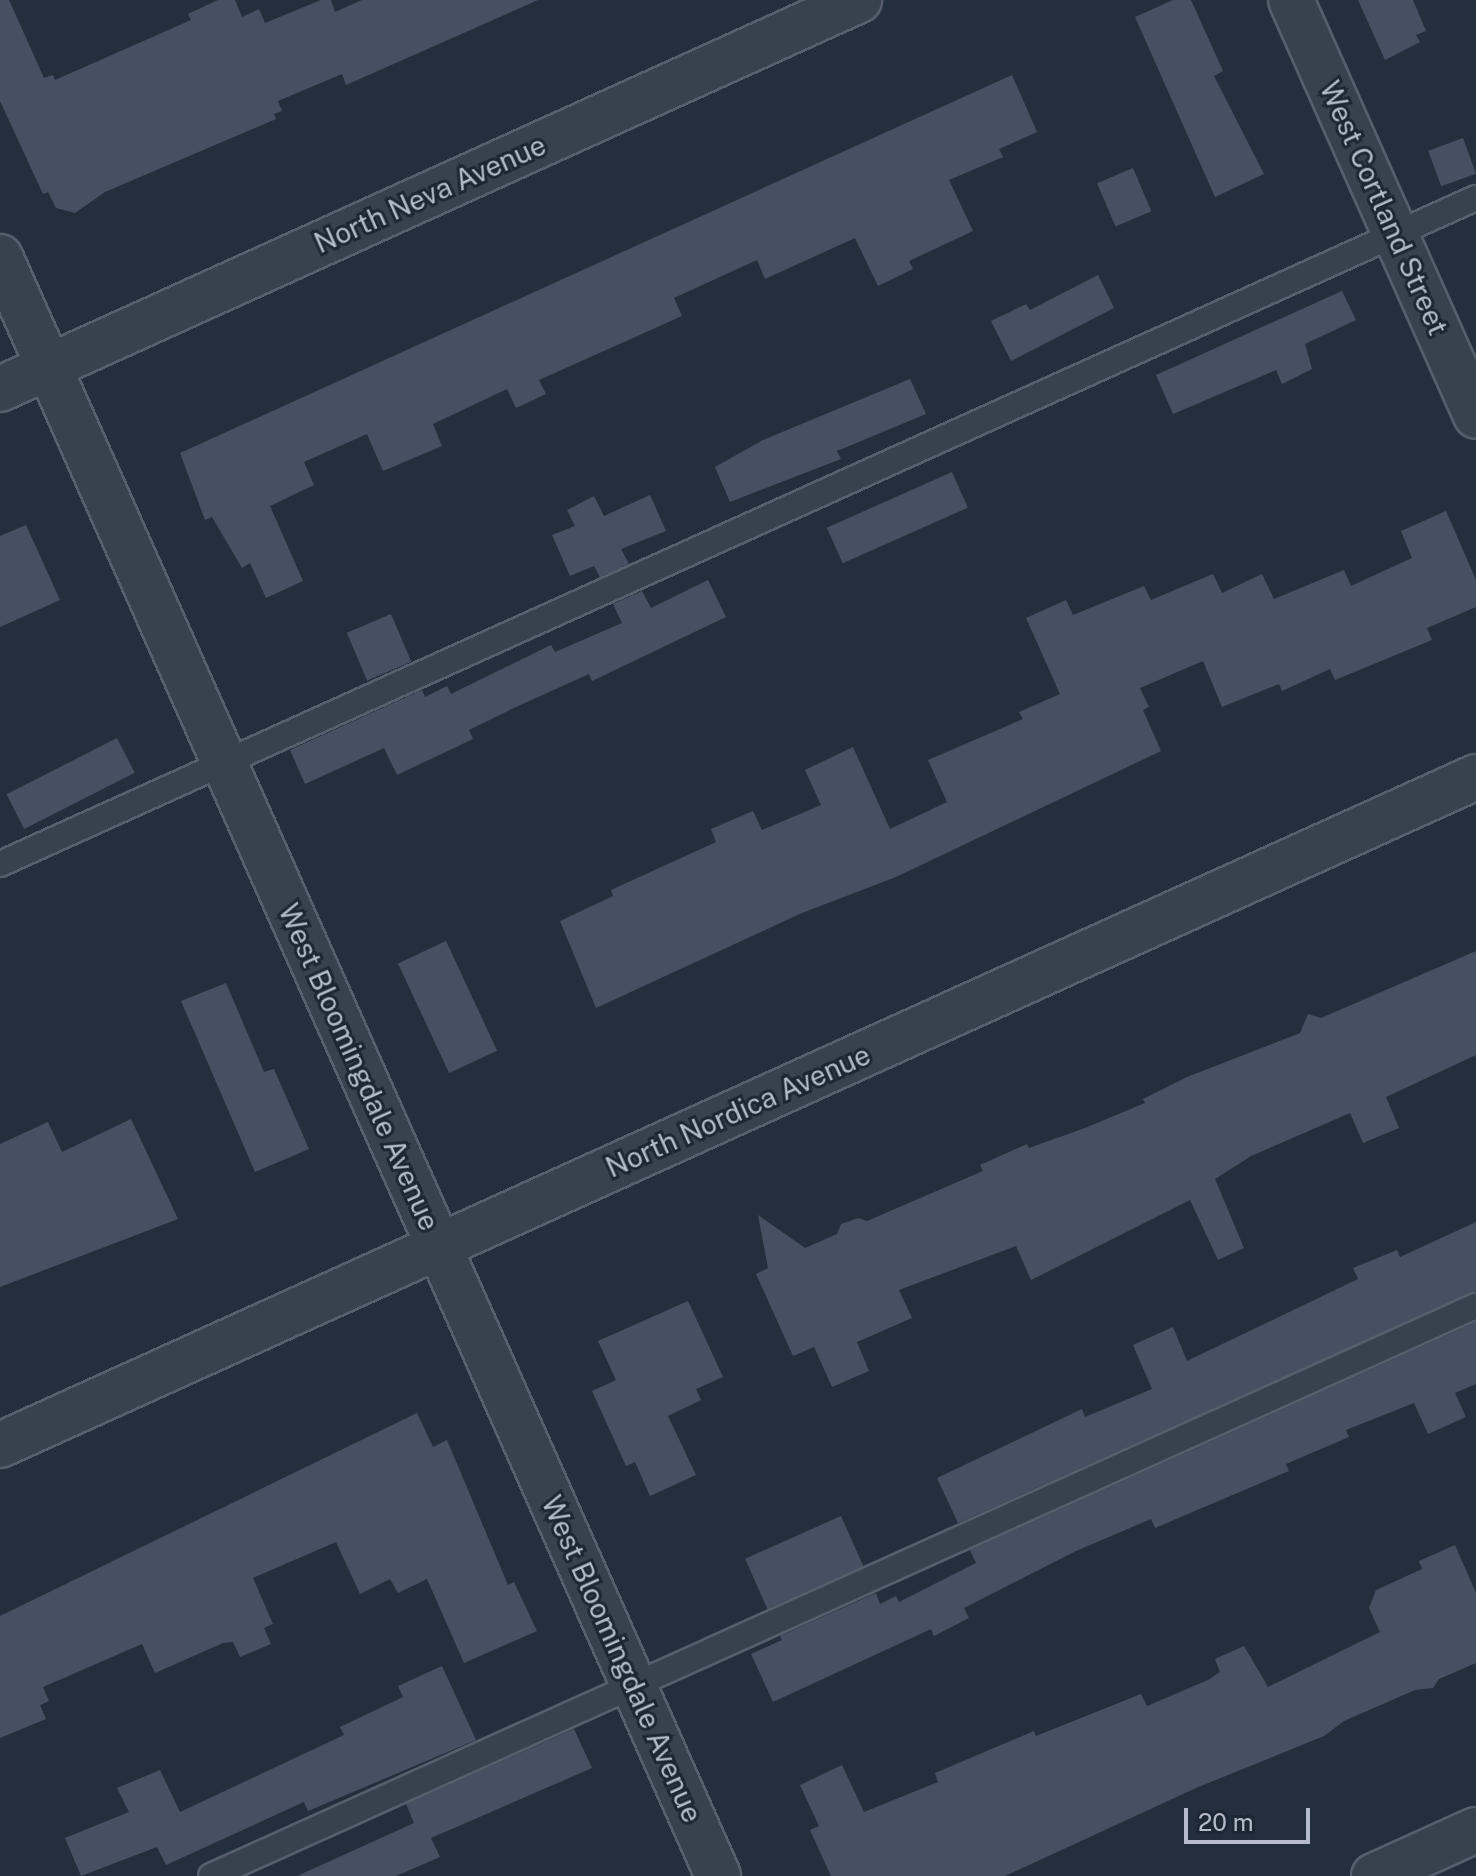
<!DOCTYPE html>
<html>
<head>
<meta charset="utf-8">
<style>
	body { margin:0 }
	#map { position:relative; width:1476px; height:1876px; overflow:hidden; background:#242f3e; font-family:"Public Sans",sans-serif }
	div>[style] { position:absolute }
	.building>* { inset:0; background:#455162; transform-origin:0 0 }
	.roads { filter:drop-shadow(2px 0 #565f6c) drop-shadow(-2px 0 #565f6c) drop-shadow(0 2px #565f6c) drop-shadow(0 -2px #565f6c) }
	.lane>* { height:24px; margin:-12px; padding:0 12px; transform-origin:12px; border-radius:12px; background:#38414e }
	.street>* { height:44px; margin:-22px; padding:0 22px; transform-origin:22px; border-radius:22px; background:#38414e }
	span { translate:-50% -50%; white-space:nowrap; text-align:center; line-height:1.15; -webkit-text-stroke:6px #1d2633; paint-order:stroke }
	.street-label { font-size:28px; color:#b4bcc9 }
	.scale { position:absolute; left:1184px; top:1808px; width:126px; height:36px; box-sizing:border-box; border:4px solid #b4bcc9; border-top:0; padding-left:10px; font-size:24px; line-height:28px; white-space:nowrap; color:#b4bcc9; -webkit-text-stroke:6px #1d2633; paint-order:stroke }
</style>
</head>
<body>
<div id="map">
	<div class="building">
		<i style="clip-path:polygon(0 0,9px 0,44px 78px,53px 75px,55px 80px,191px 20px,188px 14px,218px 0,235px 0,242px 17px,259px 9px,265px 23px,321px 0,331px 0,335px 12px,362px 0,538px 0,346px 85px,342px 74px,278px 101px,282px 111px,274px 114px,276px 119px,105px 192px,75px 213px,56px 208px,48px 192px,43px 194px,0 101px)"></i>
		<i style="clip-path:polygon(1173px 0,1191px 0,1223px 71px,1214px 76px,1264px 174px,1215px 197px,1135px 17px)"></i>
		<i style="clip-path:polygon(1358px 0,1413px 0,1426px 31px,1416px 35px,1420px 42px,1385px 60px)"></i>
		<i style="clip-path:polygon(1012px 75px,1037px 132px,999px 149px,1003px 157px,949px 180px,973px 231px,909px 261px,913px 269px,878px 286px,855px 238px,765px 279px,757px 260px,674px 298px,682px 316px,539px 380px,546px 394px,516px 408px,507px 389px,433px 424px,442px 446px,383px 471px,367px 434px,304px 462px,314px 485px,270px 506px,303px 581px,266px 598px,250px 563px,242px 568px,212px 517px,205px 520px,180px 453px)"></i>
		<i style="left:1463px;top:138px;width:38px;height:37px;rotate:70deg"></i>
		<i style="left:1133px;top:168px;width:47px;height:39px;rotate:67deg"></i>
		<i style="clip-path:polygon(1098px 275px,1114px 308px,1011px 361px,991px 321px,1026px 304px,1030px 310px)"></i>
		<i style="clip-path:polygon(1342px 291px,1356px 320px,1305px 344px,1312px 369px,1282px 384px,1276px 370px,1173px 414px,1156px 375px)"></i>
		<i style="clip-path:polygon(910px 379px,926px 414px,837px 451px,841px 459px,730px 502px,715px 467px,763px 440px)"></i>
		<i style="left:952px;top:472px;width:39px;height:137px;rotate:66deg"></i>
		<i style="clip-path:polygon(650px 495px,666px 531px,621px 549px,629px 564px,600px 577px,594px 566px,570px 576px,552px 535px,575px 526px,567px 510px,594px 496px,604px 516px)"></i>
		<i style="clip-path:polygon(1446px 511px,1476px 580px,1476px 607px,1427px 628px,1432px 640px,1335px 680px,1330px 669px,1282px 691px,1279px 684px,1222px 707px,1203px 661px,1140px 688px,1149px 707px,1143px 710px,1161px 751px,896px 877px,802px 913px,596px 1008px,560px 921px,613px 896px,611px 890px,716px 842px,711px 829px,753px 811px,762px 830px,821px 805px,805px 770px,853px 747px,890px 829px,947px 802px,928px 760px,1023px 719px,1019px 712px,1060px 694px,1026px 618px,1066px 600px,1073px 615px,1144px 586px,1151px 600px,1213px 574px,1222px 593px,1262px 574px,1274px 599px,1344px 570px,1351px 586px,1412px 558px,1401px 531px)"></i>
		<i style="clip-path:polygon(26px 525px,60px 600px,0 627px,0 536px)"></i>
		<i style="clip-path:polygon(708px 580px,726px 617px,592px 681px,589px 674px,516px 707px,469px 730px,473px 739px,397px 775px,384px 748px,305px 784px,290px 750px,422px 690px,425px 697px,447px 686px,451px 694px,551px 645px,555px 652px,622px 623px,613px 604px,642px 591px,651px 608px)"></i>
		<i style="left:391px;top:614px;width:52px;height:48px;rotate:67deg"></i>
		<i style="left:117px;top:738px;width:39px;height:124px;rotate:63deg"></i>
		<i style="left:446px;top:941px;width:121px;height:53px;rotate:65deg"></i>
		<i style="clip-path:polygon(1476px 951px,1476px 1055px,1386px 1097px,1399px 1128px,1363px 1143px,1350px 1113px,1251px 1156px,1215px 1179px,1244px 1248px,1218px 1260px,1190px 1200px,1031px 1280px,1016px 1246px,899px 1290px,912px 1318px,857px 1342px,869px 1371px,832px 1387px,814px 1347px,793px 1356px,756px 1274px,768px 1268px,758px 1215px,805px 1248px,837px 1234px,841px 1224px,858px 1218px,867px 1221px,983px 1171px,980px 1165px,1027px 1144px,1029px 1148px,1085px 1128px,1145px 1103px,1143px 1099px,1187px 1077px,1300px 1033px,1308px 1014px,1321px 1018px)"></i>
		<i style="clip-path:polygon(226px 983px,264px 1072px,274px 1069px,309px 1149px,255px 1172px,181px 1001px)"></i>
		<i style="clip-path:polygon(131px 1119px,178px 1219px,0 1287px,0 1144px,48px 1122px,62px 1152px)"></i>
		<i style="clip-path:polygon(1476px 1222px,1476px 1291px,958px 1523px,937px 1478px,1082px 1409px,1085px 1417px,1152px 1389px,1133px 1345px,1173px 1327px,1187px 1361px,1358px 1279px,1353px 1268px,1397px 1250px,1400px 1257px)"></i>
		<i style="clip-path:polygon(688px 1301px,723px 1377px,696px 1389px,701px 1400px,668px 1416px,696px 1475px,650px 1496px,635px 1462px,626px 1466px,592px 1391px,616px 1380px,598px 1341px)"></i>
		<i style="clip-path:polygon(1476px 1322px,1476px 1384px,1455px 1393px,1466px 1417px,1428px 1434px,1414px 1403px,1346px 1430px,1349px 1437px,1286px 1464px,1289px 1471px,1155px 1528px,1151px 1519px,1076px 1551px,964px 1608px,969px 1618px,934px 1636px,931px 1629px,773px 1702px,751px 1654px,782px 1640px,780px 1636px,876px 1593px,880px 1604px,896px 1596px,899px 1602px,976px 1563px,970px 1550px)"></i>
		<i style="clip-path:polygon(417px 1413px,433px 1447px,447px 1440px,508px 1585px,514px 1582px,537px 1631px,464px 1663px,427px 1579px,398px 1593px,390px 1579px,360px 1594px,336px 1542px,253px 1578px,273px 1624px,264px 1628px,271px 1644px,240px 1657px,233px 1642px,223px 1643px,155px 1673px,142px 1644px,43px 1687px,49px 1701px,40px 1705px,46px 1719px,0 1738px,0 1616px)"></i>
		<i style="left:841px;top:1516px;width:55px;height:105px;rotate:66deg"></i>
		<i style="clip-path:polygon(1455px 1545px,1476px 1593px,1476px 1663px,1439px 1679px,1433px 1688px,1415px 1690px,1344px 1721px,1324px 1736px,1196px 1788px,1005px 1876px,831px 1876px,810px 1830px,819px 1826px,800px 1785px,842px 1765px,864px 1812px,938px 1782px,935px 1773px,1034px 1731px,1036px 1736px,1141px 1694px,1147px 1706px,1208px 1680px,1220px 1672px,1215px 1659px,1244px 1646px,1268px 1687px,1380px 1632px,1369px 1608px,1376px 1590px,1422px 1569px,1419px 1561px)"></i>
		<i style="clip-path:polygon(442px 1666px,476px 1740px,308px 1811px,304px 1802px,166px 1865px,157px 1847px,81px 1876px,65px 1838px,129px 1812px,117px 1788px,160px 1770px,180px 1812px,344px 1735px,340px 1727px,403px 1697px,398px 1686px)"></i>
		<i style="clip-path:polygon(574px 1729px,592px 1768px,431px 1838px,440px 1857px,396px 1876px,297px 1876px,414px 1823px,406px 1804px)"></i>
	</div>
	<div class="roads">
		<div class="lane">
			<i style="left:0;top:864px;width:1619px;rotate:-24.29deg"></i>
			<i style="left:211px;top:1876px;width:1387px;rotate:-24.26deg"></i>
		</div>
		<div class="street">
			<i style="left:1291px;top:0;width:455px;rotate:66deg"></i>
			<i style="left:0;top:257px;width:1771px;rotate:66.08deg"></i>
			<i style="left:0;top:389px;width:943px;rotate:-24.36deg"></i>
			<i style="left:0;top:1445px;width:1620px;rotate:-24.35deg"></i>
			<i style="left:1374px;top:1876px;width:112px;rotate:-24.3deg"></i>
		</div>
	</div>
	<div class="street-label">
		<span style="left:430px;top:194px;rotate:-24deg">North Neva Avenue</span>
		<span style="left:1384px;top:208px;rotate:66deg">West Cortland Street</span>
		<span style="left:359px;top:1067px;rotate:66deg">West Bloomingdale Avenue</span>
		<span style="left:738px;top:1111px;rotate:-24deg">North Nordica Avenue</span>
		<span style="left:622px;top:1659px;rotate:66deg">West Bloomingdale Avenue</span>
	</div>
	<div class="scale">20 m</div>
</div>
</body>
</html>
